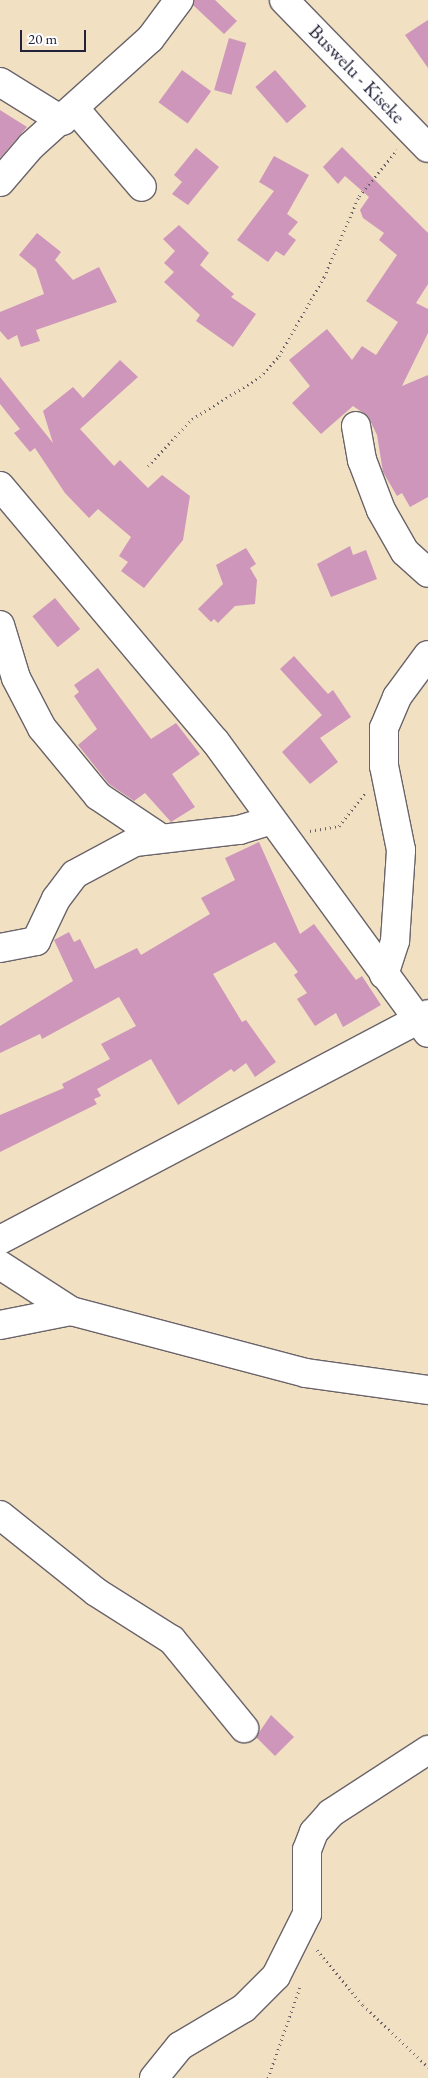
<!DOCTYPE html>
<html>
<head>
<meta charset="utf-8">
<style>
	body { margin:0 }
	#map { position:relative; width:428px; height:2078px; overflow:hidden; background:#f1e0c2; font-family:"EB Garamond",serif }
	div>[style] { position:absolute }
	.building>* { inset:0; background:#ce96ba; transform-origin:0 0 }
	.path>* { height:3px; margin-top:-1.5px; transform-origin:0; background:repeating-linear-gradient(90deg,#6a646a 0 1px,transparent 0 5px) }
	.roads { filter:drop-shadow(1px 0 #6a646a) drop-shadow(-1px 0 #6a646a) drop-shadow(0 1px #6a646a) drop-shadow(0 -1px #6a646a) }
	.minor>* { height:28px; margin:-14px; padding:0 14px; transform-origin:14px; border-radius:14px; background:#fff }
	.major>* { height:28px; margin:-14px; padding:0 14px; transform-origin:14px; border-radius:14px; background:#fff }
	span { translate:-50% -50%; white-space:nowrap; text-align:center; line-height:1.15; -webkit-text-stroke:4px #fff; paint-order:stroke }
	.street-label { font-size:20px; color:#22223b }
	.scale { position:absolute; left:20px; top:30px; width:66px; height:22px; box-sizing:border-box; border:2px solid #22223b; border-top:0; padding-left:6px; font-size:15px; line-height:18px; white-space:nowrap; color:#22223b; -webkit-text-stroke:4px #fff; paint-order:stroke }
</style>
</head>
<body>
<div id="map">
	<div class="building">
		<i style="clip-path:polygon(194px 0,215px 0,237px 21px,224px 34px,193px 5px)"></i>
		<i style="clip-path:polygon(428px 20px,428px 68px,405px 35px)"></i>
		<i style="left:229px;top:38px;width:18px;height:54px;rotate:16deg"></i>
		<i style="left:182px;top:70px;width:36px;height:40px;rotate:36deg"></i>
		<i style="left:275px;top:70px;width:48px;height:26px;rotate:49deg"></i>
		<i style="clip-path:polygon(0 110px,27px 127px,0 158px)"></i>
		<i style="clip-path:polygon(342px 147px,428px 233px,428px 284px,416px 303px,428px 309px,428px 333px,402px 386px,428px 375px,428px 497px,410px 507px,402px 493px,397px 496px,383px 472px,377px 435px,368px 416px,353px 406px,321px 434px,292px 403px,310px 386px,289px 360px,327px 329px,352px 360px,362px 346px,376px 355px,398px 322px,366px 301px,397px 255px,379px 240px,384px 233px,363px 218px,360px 210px,369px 197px,345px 176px,338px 184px,323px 167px)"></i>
		<i style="clip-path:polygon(196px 148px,219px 167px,188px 205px,172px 194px,182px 182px,174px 175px)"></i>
		<i style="clip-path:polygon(274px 156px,309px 175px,287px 214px,298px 222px,288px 234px,296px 240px,284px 256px,276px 251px,268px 262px,237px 240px,274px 191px,259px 182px)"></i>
		<i style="clip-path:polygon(179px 225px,209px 253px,200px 265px,234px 294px,231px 297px,256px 314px,233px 347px,196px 321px,200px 315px,164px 282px,174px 272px,164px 263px,175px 251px,163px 239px)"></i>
		<i style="clip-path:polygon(37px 233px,61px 252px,55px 260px,73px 280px,99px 267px,117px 302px,36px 330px,40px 341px,21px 347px,17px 335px,8px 340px,0 331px,0 312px,44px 294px,36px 269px,19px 255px)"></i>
		<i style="clip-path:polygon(120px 360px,138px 377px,80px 429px,114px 466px,120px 460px,148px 488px,162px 475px,190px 496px,183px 540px,144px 588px,121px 571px,128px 562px,119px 556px,131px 537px,98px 509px,89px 518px,65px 493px,35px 448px,30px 452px,14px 433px,20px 429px,0 404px,0 377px,53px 443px,43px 411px,73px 387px,83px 398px)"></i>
		<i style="clip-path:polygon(350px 546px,353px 555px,366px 550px,377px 579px,331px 597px,317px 564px)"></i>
		<i style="clip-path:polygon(246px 548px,256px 564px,250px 568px,257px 580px,255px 604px,235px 606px,218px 623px,214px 619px,211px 622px,198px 609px,223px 584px,216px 565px)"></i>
		<i style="left:55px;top:598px;width:40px;height:29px;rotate:51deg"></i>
		<i style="clip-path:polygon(294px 656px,328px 694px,333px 690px,351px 717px,320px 738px,338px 762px,310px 784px,282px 752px,322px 715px,280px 669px)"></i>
		<i style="clip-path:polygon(98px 668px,151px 739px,176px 723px,200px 754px,172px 774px,195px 807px,171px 822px,145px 793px,134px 801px,109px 784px,78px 745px,97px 729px,74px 696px,79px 692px,74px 685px)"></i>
		<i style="clip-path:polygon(259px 842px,300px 934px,314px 924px,356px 980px,362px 976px,381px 1005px,343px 1027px,336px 1013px,315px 1026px,297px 999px,307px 993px,294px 975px,298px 972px,275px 942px,213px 974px,242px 1022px,246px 1020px,276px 1062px,255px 1077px,246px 1063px,234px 1072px,231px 1069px,178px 1105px,151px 1059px,97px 1089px,101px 1096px,94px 1099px,97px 1104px,0 1152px,0 1115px,64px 1088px,62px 1084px,110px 1059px,101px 1044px,136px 1026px,119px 997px,42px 1039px,40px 1034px,0 1053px,0 1026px,73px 981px,54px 940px,69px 932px,74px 942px,80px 939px,95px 969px,137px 948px,141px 955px,210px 914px,201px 898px,235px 880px,225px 858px)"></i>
		<i style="clip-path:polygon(271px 1715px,294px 1737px,275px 1756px,256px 1737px)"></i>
	</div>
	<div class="path">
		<i style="left:148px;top:466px;width:64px;rotate:-46.9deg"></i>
		<i style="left:192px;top:419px;width:80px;rotate:-31.7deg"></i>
		<i style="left:260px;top:377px;width:28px;rotate:-48deg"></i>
		<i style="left:279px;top:356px;width:91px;rotate:-60.3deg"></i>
		<i style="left:324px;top:277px;width:88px;rotate:-66.6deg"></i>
		<i style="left:359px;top:196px;width:60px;rotate:-50.4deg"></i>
		<i style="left:310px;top:831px;width:29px;rotate:-10deg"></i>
		<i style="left:339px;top:826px;width:42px;rotate:-51.8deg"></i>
		<i style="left:317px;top:1950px;width:72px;rotate:50.1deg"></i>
		<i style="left:363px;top:2005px;width:90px;rotate:43.6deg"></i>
		<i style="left:268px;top:2078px;width:96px;rotate:-70.6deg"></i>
	</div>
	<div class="roads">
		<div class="minor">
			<i style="left:0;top:82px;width:74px;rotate:31.8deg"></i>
			<i style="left:76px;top:110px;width:101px;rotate:49.4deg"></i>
			<i style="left:0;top:182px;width:48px;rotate:-49.3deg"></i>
			<i style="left:31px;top:146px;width:160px;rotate:-42deg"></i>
			<i style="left:150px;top:39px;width:49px;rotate:-53.4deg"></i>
			<i style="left:356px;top:426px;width:35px;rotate:80deg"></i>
			<i style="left:362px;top:460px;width:53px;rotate:69.2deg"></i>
			<i style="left:381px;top:510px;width:48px;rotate:60.3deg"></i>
			<i style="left:405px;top:552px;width:31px;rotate:42deg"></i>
			<i style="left:0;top:486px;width:334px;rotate:49.9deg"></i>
			<i style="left:215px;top:741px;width:361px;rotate:53.9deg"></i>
			<i style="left:0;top:625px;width:55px;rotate:73.2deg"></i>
			<i style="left:16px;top:678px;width:56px;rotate:62.5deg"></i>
			<i style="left:42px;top:728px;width:88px;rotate:50.5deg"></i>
			<i style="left:98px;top:796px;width:73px;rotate:33.9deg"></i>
			<i style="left:0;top:948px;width:37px;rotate:-11deg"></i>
			<i style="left:36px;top:941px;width:47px;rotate:-64.5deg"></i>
			<i style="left:56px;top:899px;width:31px;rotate:-53deg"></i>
			<i style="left:75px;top:874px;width:68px;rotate:-28.1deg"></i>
			<i style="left:135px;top:842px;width:105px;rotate:-6.6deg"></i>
			<i style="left:239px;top:830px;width:34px;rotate:-17deg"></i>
			<i style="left:384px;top:975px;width:36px;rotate:-72deg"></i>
			<i style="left:395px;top:941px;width:91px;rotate:-86.2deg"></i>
			<i style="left:401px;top:850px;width:86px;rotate:-101.4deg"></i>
			<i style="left:384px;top:766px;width:38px;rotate:-90deg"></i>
			<i style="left:384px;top:728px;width:34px;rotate:-67deg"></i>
			<i style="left:397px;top:697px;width:52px;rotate:-53.6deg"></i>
			<i style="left:0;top:1240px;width:484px;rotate:-27.8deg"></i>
			<i style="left:0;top:1265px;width:85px;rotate:32.9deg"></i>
			<i style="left:71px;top:1311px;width:243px;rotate:14.8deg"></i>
			<i style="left:306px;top:1373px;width:123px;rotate:7.9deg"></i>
			<i style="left:0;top:1325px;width:72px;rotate:-11.2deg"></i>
			<i style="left:0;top:1515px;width:123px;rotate:38.7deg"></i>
			<i style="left:96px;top:1592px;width:90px;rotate:32.3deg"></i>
			<i style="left:172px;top:1640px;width:114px;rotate:50.7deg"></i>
			<i style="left:154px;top:2078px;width:41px;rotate:-50.9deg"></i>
			<i style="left:180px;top:2046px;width:74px;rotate:-30.7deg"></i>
			<i style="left:244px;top:2008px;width:45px;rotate:-45deg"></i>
			<i style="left:276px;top:1976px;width:69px;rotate:-63.4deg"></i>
			<i style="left:307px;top:1914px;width:64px;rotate:-90deg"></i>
			<i style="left:307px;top:1850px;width:19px;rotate:-69deg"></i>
			<i style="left:314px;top:1832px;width:25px;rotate:-48deg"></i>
			<i style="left:331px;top:1813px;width:116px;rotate:-33deg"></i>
		</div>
		<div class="major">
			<i style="left:284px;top:0;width:206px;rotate:45.8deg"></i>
		</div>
	</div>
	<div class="street-label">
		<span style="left:357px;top:74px;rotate:46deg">Buswelu - Kiseke</span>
	</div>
	<div class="scale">20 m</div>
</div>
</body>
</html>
